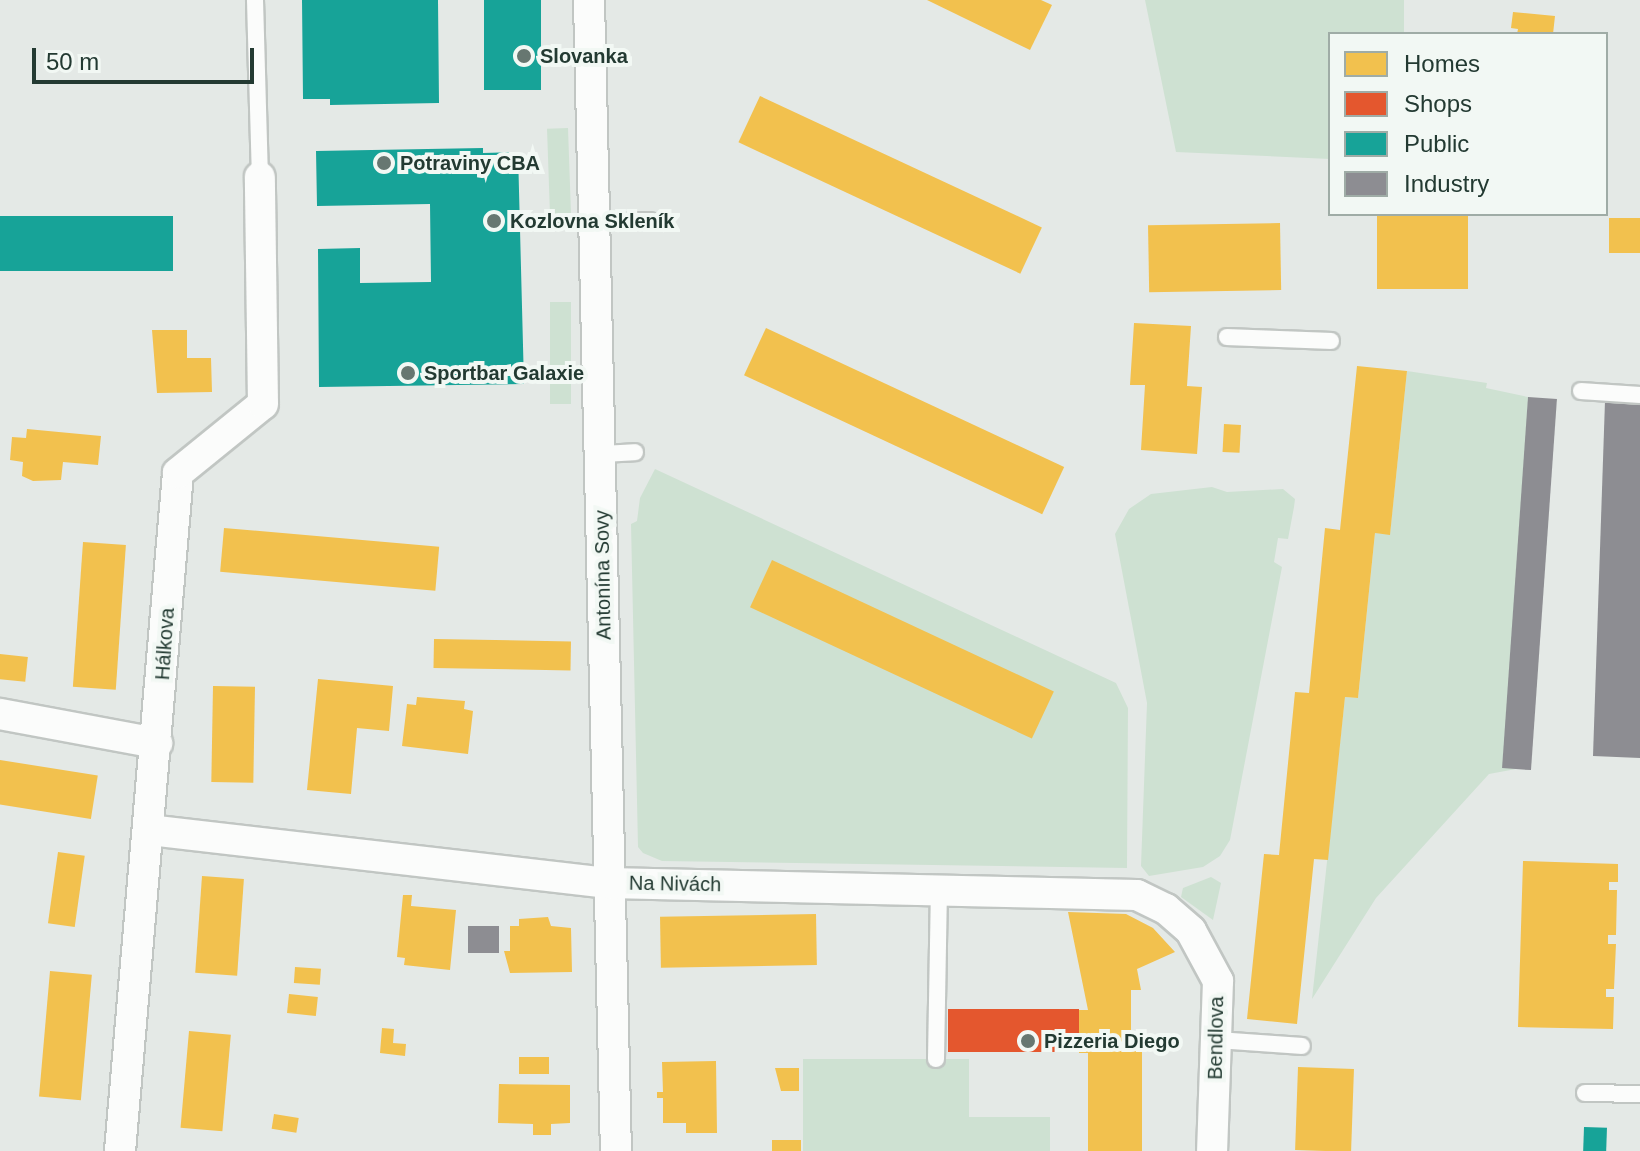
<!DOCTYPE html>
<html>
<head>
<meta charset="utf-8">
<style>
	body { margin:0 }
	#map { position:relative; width:1640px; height:1151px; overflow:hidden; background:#e4e9e6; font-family:Arial,sans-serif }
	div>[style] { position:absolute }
	.green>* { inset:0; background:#cee1d2; transform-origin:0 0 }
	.homes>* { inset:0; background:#f2c14e; transform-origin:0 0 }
	.shops>* { inset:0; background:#e4572e; transform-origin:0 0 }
	.public>* { inset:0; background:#17a398; transform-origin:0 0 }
	.industry>* { inset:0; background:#8d8d92; transform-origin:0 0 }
	.roads { filter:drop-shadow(2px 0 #c1c6c3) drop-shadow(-2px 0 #c1c6c3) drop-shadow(0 2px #c1c6c3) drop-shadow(0 -2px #c1c6c3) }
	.lane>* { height:16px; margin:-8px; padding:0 8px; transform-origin:8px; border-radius:8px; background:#fbfcfb }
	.street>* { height:30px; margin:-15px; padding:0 15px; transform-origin:15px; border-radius:15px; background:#fbfcfb }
	.dots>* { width:22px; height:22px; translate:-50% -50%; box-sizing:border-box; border:4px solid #f2f8f4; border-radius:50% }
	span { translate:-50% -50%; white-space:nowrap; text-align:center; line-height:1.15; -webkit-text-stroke:8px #f2f8f4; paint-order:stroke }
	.poi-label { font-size:20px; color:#233a32; font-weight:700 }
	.left { translate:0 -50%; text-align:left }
	.street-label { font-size:20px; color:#233a32 }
	.legend { position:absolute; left:1328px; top:32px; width:280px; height:184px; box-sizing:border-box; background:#f2f8f4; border:2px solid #9faca6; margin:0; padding:10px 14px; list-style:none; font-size:24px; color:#233a32 }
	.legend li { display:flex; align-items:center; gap:16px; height:40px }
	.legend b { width:40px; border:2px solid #9faca6 }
	.scale { position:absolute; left:32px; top:48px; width:222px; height:36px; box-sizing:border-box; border:4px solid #233a32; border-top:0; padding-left:10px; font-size:24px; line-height:28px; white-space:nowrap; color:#233a32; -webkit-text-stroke:6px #f2f8f4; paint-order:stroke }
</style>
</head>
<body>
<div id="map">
	<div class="green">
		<i style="clip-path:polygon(1145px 0,1404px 0,1404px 34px,1330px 34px,1330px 159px,1176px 152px)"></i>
		<i style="left:568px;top:128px;width:98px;height:21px;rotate:88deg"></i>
		<i style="left:550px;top:302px;width:21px;height:102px"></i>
		<i style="clip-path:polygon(1407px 371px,1487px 383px,1486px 388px,1528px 397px,1516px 769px,1489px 774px,1376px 898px,1312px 999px,1345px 697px,1358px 698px,1375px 533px,1390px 534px)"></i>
		<i style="clip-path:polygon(655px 469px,1116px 683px,1128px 708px,1127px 868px,662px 861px,643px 853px,638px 847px,631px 524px,637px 521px,640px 498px)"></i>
		<i style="clip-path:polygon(1212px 487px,1227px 492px,1283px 489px,1295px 499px,1294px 507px,1288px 539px,1278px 538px,1274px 562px,1282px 567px,1230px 840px,1220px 856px,1203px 867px,1149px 876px,1141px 866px,1147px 703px,1115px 534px,1129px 509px,1151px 494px)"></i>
		<i style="clip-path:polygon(1211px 877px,1221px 883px,1213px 920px,1181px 897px,1183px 888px)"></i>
		<i style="clip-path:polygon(803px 1059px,969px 1059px,969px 1117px,1050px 1117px,1050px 1151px,803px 1151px)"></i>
	</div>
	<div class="homes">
		<i style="clip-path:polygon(927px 0,1041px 0,1052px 5px,1030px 50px)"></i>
		<i style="clip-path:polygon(1513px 12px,1555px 16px,1553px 34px,1517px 34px,1518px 29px,1511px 28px)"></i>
		<i style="left:760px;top:96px;width:311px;height:51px;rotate:25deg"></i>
		<i style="left:1377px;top:214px;width:91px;height:75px"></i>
		<i style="left:1609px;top:218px;width:31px;height:35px"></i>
		<i style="left:1280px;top:223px;width:67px;height:132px;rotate:89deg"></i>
		<i style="clip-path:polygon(1134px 323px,1191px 326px,1187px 386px,1202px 387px,1197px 454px,1141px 450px,1145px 385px,1130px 385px)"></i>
		<i style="left:766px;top:328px;width:329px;height:52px;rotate:25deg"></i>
		<i style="clip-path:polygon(152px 330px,187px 330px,187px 358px,211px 358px,212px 392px,157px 393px)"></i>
		<i style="clip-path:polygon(1357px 366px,1407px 371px,1390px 535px,1375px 533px,1358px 698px,1345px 697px,1328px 860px,1314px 859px,1297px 1024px,1247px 1019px,1264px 854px,1279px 855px,1295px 692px,1309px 693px,1325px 528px,1340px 530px)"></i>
		<i style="left:1224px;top:424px;width:17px;height:28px;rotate:3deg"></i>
		<i style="clip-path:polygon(27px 429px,101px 436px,98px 465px,63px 462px,61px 480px,33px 481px,22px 476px,23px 462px,10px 460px,12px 437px,26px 438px)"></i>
		<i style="left:224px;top:528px;width:216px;height:44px;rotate:5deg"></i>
		<i style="left:83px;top:542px;width:43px;height:145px;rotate:4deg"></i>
		<i style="left:772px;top:560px;width:311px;height:52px;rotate:25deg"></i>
		<i style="left:434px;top:639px;width:137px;height:29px;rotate:1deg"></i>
		<i style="left:0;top:654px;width:28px;height:25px;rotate:6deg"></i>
		<i style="clip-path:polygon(318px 679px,393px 686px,389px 731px,357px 728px,351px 794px,307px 790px)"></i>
		<i style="left:213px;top:686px;width:42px;height:96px;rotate:1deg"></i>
		<i style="clip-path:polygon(417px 697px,465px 701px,464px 709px,473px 711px,468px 754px,402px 746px,407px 704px,416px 705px)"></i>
		<i style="left:0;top:760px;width:99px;height:44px;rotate:9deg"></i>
		<i style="left:58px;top:852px;width:27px;height:72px;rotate:8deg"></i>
		<i style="clip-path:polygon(1523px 861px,1618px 864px,1618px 882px,1609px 882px,1609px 890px,1617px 890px,1616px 935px,1608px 935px,1608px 944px,1616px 944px,1614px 989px,1606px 989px,1606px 997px,1614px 997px,1613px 1029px,1518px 1027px)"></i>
		<i style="left:202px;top:876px;width:42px;height:97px;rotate:4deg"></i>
		<i style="clip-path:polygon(403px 895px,412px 895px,411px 906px,456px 910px,450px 970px,404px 965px,405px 958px,397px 957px)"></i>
		<i style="clip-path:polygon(1068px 912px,1126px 914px,1153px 928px,1175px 952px,1137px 969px,1141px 990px,1131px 990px,1131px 1040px,1142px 1040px,1142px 1151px,1088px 1151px,1088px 1053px,1079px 1053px,1079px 1010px,1088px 1010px)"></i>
		<i style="left:816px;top:914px;width:51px;height:156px;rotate:89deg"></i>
		<i style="clip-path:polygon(548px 917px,551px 926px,571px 928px,572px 972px,510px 973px,504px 951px,510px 951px,510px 926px,519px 926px,519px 919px)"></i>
		<i style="left:295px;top:967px;width:26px;height:16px;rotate:4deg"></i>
		<i style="left:50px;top:971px;width:42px;height:126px;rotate:5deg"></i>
		<i style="left:289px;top:994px;width:29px;height:19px;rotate:6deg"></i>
		<i style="clip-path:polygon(382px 1028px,394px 1029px,393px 1043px,406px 1044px,405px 1056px,380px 1053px)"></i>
		<i style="left:189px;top:1031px;width:42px;height:97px;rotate:5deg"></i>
		<i style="left:519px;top:1057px;width:30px;height:17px"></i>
		<i style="clip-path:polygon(716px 1061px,717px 1133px,686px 1133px,686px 1123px,663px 1123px,663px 1098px,657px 1098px,657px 1092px,663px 1092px,662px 1062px)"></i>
		<i style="left:1298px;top:1067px;width:56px;height:83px;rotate:2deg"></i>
		<i style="clip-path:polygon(775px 1068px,799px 1068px,799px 1091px,781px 1091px)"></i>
		<i style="clip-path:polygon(499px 1084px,570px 1085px,570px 1123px,551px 1124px,551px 1135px,533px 1135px,533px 1124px,498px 1123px)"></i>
		<i style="left:274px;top:1114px;width:25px;height:15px;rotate:9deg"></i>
		<i style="left:772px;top:1140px;width:29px;height:11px"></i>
	</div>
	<div class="shops">
		<i style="left:948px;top:1009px;width:131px;height:43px"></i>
	</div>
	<div class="public">
		<i style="clip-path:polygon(302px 0,438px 0,439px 103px,330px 105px,330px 99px,303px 99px)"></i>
		<i style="left:484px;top:0;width:57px;height:90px"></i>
		<i style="clip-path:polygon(483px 148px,483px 153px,518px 152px,524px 384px,319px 387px,318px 249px,360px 248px,360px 283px,431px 282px,430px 204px,317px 206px,316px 151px)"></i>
		<i style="left:173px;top:216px;width:55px;height:173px;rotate:90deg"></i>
		<i style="left:1584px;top:1127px;width:23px;height:24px;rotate:2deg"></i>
	</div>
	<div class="industry">
		<i style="left:1528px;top:397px;width:29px;height:372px;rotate:4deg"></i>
		<i style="clip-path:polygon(1605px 401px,1640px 403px,1640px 758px,1593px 756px)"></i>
		<i style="left:468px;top:926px;width:31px;height:27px"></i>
	</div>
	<div class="roads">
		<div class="lane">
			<i style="left:255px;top:0;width:177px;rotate:88.4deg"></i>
			<i style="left:597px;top:221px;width:53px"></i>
			<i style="left:1227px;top:337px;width:104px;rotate:2.2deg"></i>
			<i style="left:1581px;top:391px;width:59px;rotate:3.9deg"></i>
			<i style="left:602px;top:454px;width:33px;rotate:-3deg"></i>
			<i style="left:1218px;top:1040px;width:84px;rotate:4.1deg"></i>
			<i style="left:936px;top:1059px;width:170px;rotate:-89deg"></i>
			<i style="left:1585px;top:1093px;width:55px;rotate:1deg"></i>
		</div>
		<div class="street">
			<i style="left:589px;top:0;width:1151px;rotate:88.66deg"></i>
			<i style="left:0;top:714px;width:160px;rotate:10.5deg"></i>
			<i style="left:150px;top:830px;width:462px;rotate:6.6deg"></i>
			<i style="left:609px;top:883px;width:528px;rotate:1.3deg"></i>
			<i style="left:1137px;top:895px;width:32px;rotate:26deg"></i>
			<i style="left:1166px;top:909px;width:33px;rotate:41deg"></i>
			<i style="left:1191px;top:931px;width:57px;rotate:61.6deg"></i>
			<i style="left:1218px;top:981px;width:170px;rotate:92deg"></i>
			<i style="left:120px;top:1151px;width:680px;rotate:-85.11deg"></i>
			<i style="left:178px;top:473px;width:109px;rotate:-39.1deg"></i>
			<i style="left:263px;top:404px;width:227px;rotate:-90.8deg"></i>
		</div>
	</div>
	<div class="dots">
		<i style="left:524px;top:56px;background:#677771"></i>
		<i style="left:384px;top:163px;background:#677771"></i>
		<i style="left:494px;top:221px;background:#677771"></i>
		<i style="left:408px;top:373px;background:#677771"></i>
		<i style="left:1028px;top:1041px;background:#677771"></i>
	</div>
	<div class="poi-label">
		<span class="left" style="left:540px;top:56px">Slovanka</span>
		<span class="left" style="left:400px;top:163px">Potraviny CBA</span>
		<span class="left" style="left:510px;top:221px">Kozlovna Skleník</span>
		<span class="left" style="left:424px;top:373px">Sportbar Galaxie</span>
		<span class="left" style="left:1044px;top:1041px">Pizzeria Diego</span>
	</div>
	<div class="street-label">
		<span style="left:603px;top:575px;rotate:-91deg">Antonína Sovy</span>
		<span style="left:165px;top:644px;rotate:-86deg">Hálkova</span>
		<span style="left:675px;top:884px;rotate:1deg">Na Nivách</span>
		<span style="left:1216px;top:1038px;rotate:-89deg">Bendlova</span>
	</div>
	<ul class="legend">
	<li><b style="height:22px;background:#f2c14e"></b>Homes</li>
	<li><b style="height:22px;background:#e4572e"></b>Shops</li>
	<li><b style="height:22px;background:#17a398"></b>Public</li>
	<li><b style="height:22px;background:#8d8d92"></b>Industry</li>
	</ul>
	<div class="scale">50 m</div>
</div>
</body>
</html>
